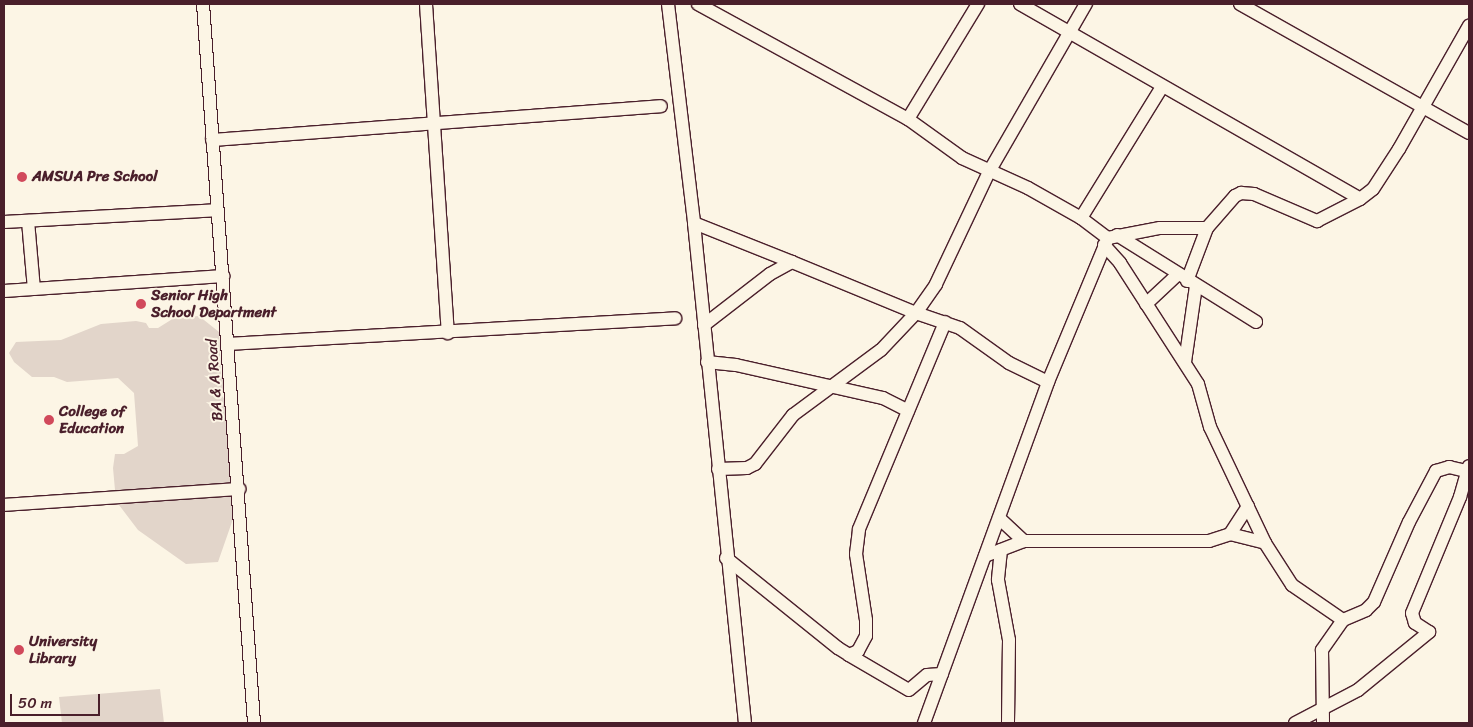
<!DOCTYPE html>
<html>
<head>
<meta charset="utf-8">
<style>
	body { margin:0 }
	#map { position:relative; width:1473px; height:727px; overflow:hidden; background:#fcf5e5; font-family:Sriracha,sans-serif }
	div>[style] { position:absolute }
	.green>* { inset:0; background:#e2d5ca }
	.roads { filter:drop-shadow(1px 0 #4a1f2b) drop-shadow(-1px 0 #4a1f2b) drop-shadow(0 1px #4a1f2b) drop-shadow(0 -1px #4a1f2b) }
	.minor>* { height:12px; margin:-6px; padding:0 6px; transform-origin:6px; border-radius:6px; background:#fcf5e5 }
	.dots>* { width:14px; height:14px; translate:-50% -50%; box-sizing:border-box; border:2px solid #fcf5e5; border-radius:50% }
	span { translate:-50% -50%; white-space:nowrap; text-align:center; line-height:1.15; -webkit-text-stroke:4px #fcf5e5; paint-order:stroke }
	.poi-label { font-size:15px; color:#4a1f2b; font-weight:700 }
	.left { translate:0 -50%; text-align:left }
	.street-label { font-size:15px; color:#4a1f2b }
	.frame { position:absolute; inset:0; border:5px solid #4a1f2b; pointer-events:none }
	.scale { position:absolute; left:10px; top:694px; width:90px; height:22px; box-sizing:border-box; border:2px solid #4a1f2b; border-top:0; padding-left:6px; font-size:15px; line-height:18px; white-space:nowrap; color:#4a1f2b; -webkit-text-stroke:4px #fcf5e5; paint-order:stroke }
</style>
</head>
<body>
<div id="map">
	<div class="green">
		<i style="clip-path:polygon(199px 316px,219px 332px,221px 376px,226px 382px,226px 390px,220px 393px,228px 404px,233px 519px,218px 562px,186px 564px,138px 530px,116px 501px,113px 468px,115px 454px,124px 454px,138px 446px,134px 393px,118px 378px,67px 382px,54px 377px,32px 377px,14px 362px,9px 353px,16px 342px,61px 340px,101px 324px,136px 321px,146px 323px,149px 328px,158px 328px,174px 318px)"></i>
		<i style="clip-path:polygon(160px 689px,164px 723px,62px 723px,59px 697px)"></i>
	</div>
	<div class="roads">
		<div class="minor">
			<i style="left:203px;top:4px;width:721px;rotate:85.94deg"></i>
			<i style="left:426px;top:4px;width:330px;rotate:86.2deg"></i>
			<i style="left:668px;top:4px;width:221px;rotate:83.2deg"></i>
			<i style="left:694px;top:223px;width:503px;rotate:84.18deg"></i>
			<i style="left:698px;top:4px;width:239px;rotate:28.7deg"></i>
			<i style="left:908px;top:119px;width:67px;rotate:35.8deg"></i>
			<i style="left:962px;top:158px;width:72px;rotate:24.4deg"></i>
			<i style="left:1028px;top:188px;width:61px;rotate:29.5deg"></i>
			<i style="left:1081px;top:218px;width:34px;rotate:37deg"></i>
			<i style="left:1020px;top:4px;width:392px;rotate:29.8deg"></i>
			<i style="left:1240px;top:4px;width:263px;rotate:29.4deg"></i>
			<i style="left:908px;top:119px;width:135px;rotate:-58.7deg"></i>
			<i style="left:212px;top:140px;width:450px;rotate:-4.3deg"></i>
			<i style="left:1081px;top:218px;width:154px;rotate:-58.3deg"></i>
			<i style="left:28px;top:221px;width:68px;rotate:85deg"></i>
			<i style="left:4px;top:222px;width:212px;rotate:-3.2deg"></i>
			<i style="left:694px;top:223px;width:105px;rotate:21.7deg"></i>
			<i style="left:1117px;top:235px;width:164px;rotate:32deg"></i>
			<i style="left:1104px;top:245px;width:24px;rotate:48deg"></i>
			<i style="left:1120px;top:263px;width:144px;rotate:57.2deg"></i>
			<i style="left:1198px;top:384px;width:45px;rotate:74.4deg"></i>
			<i style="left:1210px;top:427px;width:128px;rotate:64.6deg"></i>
			<i style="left:1187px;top:281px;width:57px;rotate:-69.3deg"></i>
			<i style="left:4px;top:291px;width:220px;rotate:-3.9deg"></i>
			<i style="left:1146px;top:304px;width:42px;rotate:-43.1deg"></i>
			<i style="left:704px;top:325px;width:83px;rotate:-37.7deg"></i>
			<i style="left:770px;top:274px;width:25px;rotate:-29deg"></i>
			<i style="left:792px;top:262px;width:134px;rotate:22.4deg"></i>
			<i style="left:916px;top:313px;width:46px;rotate:18.8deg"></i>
			<i style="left:960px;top:328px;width:60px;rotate:35.5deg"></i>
			<i style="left:1009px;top:363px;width:43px;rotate:26deg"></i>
			<i style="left:229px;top:344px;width:447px;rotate:-3.3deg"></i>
			<i style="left:707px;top:362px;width:29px;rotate:6deg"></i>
			<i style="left:736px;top:365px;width:151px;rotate:12.7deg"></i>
			<i style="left:883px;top:398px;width:28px;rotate:27deg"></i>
			<i style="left:1185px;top:362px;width:77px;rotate:-81.8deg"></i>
			<i style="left:718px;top:469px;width:29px;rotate:-2deg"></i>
			<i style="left:747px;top:468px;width:9px;rotate:-27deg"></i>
			<i style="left:755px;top:464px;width:62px;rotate:-52.2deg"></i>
			<i style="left:793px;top:415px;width:109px;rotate:-36.5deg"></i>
			<i style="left:881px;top:350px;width:51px;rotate:-46.6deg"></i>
			<i style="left:916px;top:313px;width:35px;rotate:-55deg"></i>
			<i style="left:936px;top:284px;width:126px;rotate:-64.7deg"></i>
			<i style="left:990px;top:170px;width:192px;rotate:-60deg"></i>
			<i style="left:4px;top:505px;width:236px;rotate:-3.9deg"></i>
			<i style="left:999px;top:518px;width:34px;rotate:43deg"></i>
			<i style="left:1230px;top:534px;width:33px;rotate:-57deg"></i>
			<i style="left:1001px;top:550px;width:30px;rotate:96deg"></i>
			<i style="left:998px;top:580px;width:61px;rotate:79.6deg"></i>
			<i style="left:1009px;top:640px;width:83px;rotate:90.7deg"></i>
			<i style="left:985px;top:556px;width:42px;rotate:-21deg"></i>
			<i style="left:1024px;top:541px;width:185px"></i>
			<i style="left:1209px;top:541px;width:22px;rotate:-18deg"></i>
			<i style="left:1230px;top:534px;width:36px;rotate:14deg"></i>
			<i style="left:1265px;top:543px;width:50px;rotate:57.3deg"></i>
			<i style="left:1292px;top:585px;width:62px;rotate:34.5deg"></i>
			<i style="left:1343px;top:620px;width:37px;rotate:125deg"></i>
			<i style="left:1322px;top:650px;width:73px;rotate:89.2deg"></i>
			<i style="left:726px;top:558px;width:144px;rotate:38.8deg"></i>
			<i style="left:838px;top:648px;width:13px;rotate:32deg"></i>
			<i style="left:849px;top:655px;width:10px;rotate:-24deg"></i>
			<i style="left:858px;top:651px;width:17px;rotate:-62deg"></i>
			<i style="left:866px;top:636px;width:16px;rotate:-90deg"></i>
			<i style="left:866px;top:620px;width:67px;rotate:-98.6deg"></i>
			<i style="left:856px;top:554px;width:25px;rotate:-83deg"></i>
			<i style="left:859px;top:529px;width:224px;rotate:-67.4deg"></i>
			<i style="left:1343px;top:620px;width:25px;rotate:-23deg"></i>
			<i style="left:1366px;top:610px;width:11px;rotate:-45deg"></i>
			<i style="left:1374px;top:602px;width:87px;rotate:-66.4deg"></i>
			<i style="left:1409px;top:522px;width:58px;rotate:-62.1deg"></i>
			<i style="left:1436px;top:471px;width:14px;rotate:-17deg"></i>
			<i style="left:1449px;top:467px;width:18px;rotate:13deg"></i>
			<i style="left:849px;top:655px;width:69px;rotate:30.3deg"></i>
			<i style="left:909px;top:690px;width:23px;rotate:-40deg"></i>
			<i style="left:927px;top:675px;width:15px;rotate:-4deg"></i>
			<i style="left:924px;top:723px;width:363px;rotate:-70deg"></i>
			<i style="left:1048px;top:382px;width:156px;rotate:-67.4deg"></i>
			<i style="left:1108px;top:238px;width:53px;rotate:-10.9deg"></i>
			<i style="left:1160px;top:228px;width:47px"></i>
			<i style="left:1207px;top:228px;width:43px;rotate:-48.8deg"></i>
			<i style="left:1235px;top:196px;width:7px;rotate:-27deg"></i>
			<i style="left:1241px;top:193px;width:13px;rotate:4deg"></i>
			<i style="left:1254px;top:194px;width:69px;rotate:23.2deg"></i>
			<i style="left:1317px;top:221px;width:48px;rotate:-27.1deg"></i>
			<i style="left:1360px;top:199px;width:16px;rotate:-38deg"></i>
			<i style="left:1373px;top:189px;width:48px;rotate:-57deg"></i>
			<i style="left:1399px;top:149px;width:142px;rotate:-60.4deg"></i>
			<i style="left:1295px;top:723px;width:71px;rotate:-27.6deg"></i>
			<i style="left:1358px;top:690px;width:92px;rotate:-39.2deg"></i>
			<i style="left:1429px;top:632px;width:17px;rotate:-147deg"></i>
			<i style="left:1415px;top:623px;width:10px;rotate:-107deg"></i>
			<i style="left:1412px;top:613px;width:126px;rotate:-67.5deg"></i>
			<i style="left:1460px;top:497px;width:32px;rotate:-74deg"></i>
		</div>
	</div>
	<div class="dots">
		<i style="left:22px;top:177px;background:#d1495b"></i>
		<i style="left:141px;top:304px;background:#d1495b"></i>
		<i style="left:49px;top:420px;background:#d1495b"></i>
		<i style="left:19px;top:650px;background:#d1495b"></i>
	</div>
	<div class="poi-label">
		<span class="left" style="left:32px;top:177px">AMSUA Pre School</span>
		<span class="left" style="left:151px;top:304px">Senior High<br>School Department</span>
		<span class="left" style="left:59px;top:420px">College of<br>Education</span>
		<span class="left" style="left:29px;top:650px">University<br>Library</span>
	</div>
	<div class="street-label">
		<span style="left:215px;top:380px;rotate:-94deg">BA &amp; A Road</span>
	</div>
	<div class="frame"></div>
	<div class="scale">50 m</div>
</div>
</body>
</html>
